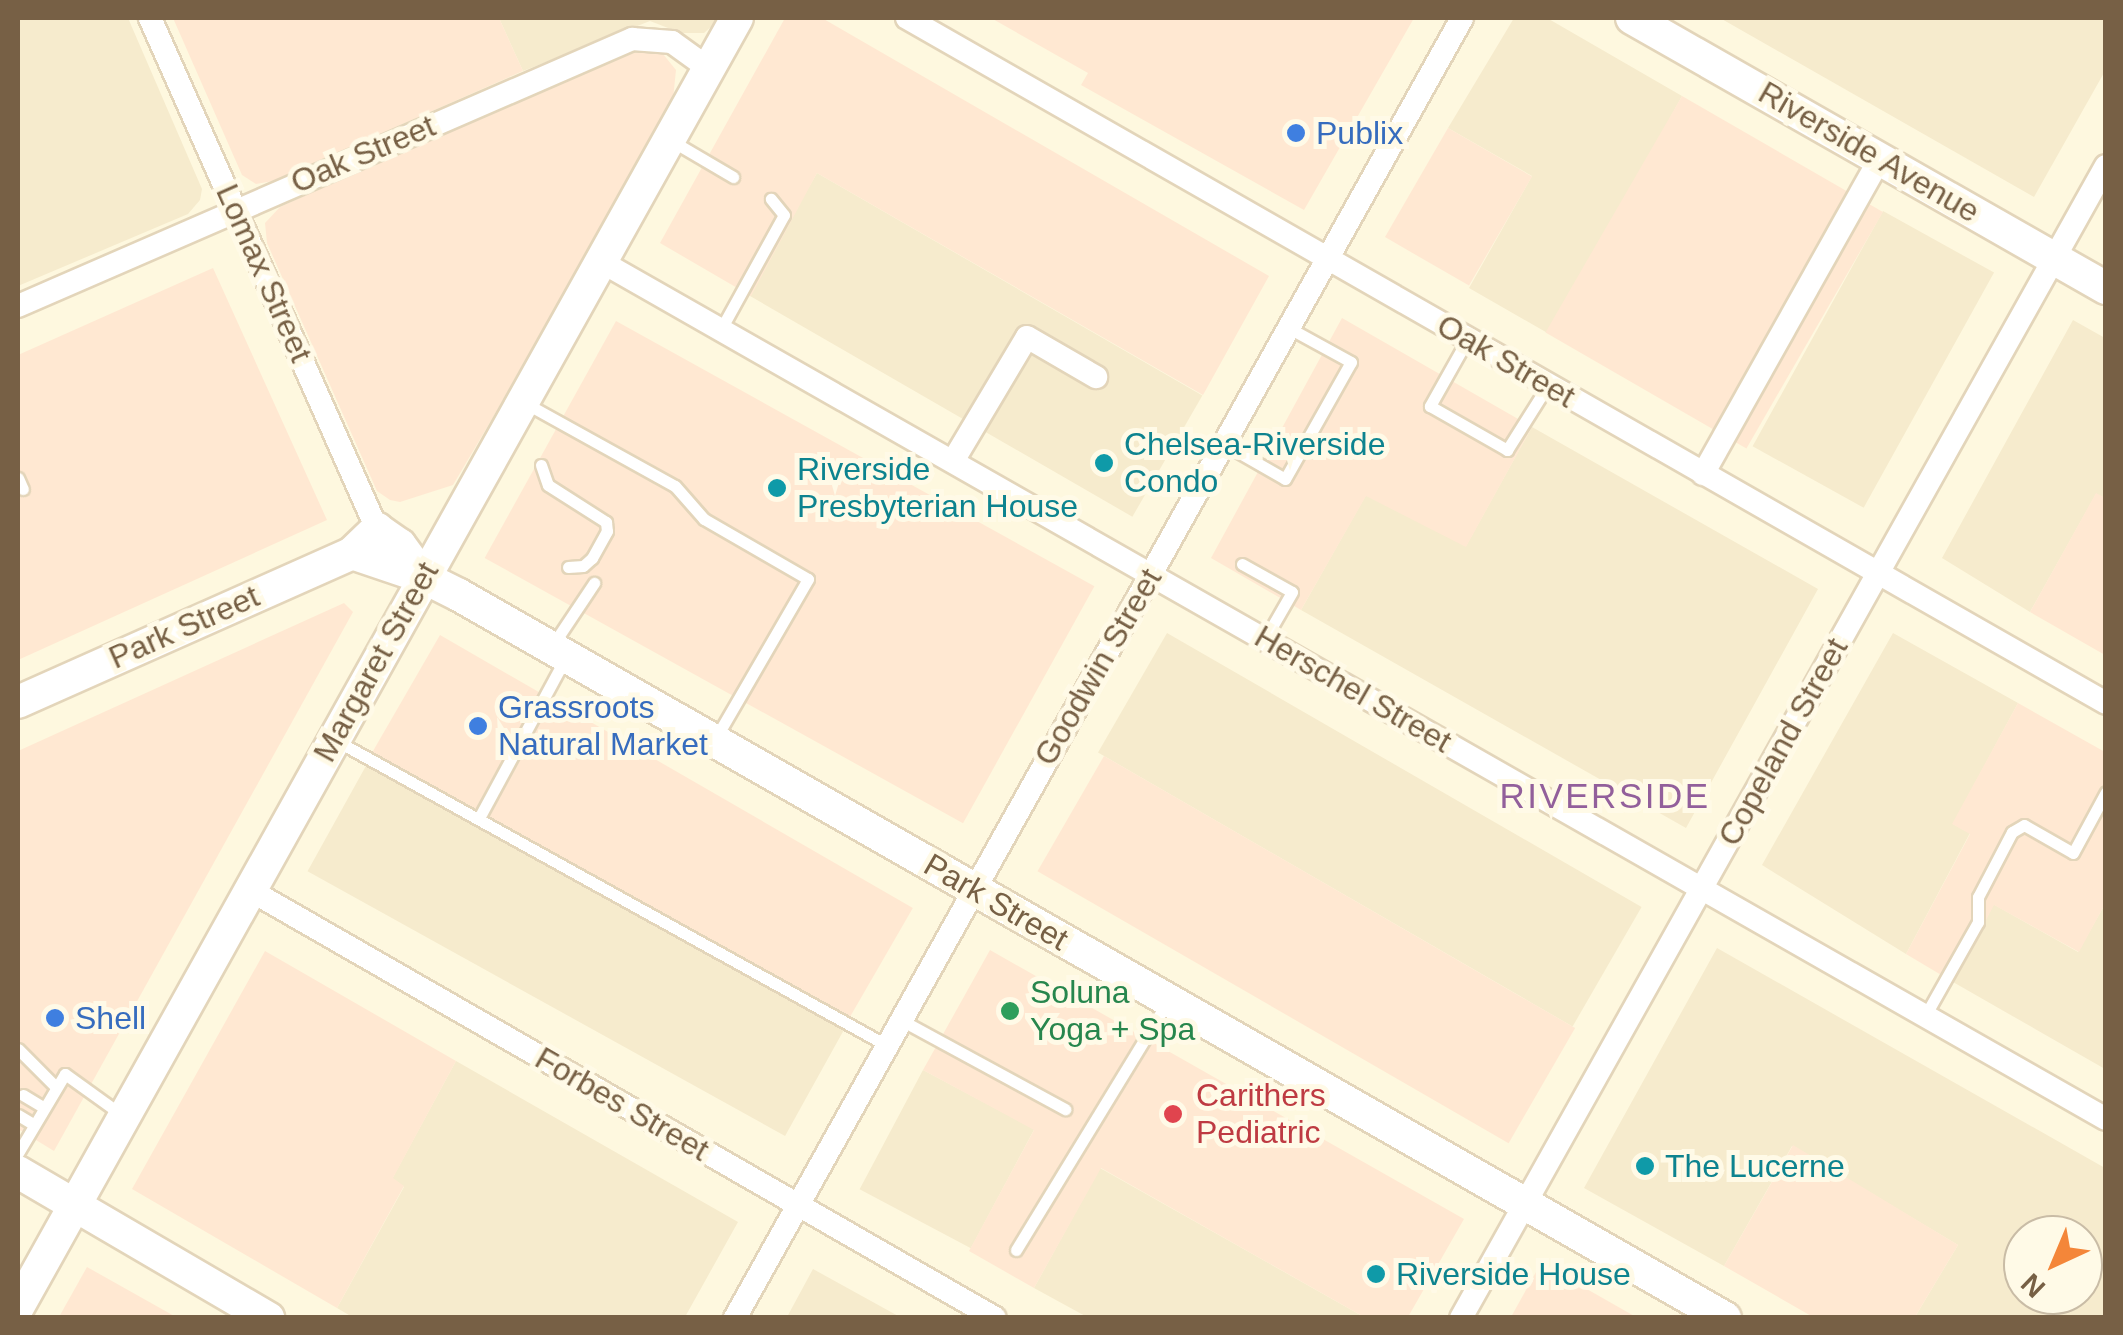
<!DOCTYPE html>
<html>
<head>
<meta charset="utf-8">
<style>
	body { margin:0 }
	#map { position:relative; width:2123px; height:1335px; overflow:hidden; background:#fef8df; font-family:Arial,sans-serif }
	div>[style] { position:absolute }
	.residential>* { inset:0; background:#f6ebcd; transform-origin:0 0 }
	.commercial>* { inset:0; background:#ffe8d2; transform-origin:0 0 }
	.roads { filter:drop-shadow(2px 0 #e3d5ba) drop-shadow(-2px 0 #e3d5ba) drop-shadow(0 2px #e3d5ba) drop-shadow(0 -2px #e3d5ba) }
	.lane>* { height:11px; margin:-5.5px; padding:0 5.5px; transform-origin:5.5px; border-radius:5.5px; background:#fff }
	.street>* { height:22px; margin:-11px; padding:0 11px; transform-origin:11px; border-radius:11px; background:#fff }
	.secondary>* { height:32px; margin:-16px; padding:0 16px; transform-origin:16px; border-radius:16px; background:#fff }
	.dots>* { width:28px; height:28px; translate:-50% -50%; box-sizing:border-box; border:5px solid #fffae7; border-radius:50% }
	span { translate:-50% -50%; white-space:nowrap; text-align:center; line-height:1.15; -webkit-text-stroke:10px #fffae7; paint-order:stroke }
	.shop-label { font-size:32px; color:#366cbe }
	.left { translate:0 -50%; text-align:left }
	.street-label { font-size:32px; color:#776045 }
	.culture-label { font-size:32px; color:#0d838f }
	.leisure-label { font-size:32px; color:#27864d }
	.health-label { font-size:32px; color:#be3a42 }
	.neighbourhood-label { font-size:35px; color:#925f9b; letter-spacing:2.5px }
	.frame { position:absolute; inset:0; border:20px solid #776045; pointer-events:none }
	.north { position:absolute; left:2003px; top:1215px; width:100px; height:100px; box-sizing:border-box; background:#fffae7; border:2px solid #c9bca6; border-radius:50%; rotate:224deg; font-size:28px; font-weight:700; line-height:40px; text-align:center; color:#776045 }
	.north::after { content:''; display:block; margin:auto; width:35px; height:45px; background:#f48639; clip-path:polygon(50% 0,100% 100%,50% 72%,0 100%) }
</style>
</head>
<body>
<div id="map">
	<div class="residential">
		<i style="clip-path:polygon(18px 18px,128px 18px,202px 189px,200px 200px,188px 214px,18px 286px)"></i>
		<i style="clip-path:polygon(499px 18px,721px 18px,704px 33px,681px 33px,650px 21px,523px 71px)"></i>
		<i style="clip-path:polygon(1514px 18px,1547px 18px,1682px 96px,1551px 335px,1469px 288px,1532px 176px,1448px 128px)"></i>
		<i style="clip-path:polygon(1720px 18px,2105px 18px,2105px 71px,2034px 197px)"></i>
		<i style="left:817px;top:173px;width:445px;height:140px;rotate:30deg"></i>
		<i style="left:1883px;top:211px;width:127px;height:269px;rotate:29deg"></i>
		<i style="clip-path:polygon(2073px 320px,2105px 338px,2105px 498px,2096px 494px,2030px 612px,1942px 558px)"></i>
		<i style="clip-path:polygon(1532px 427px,1818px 589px,1686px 828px,1301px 610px,1366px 495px,1466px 546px)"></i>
		<i style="left:1167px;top:633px;width:548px;height:138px;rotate:30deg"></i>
		<i style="clip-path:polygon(1893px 633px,2018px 703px,1953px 824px,1970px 833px,1906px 954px,1762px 865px)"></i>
		<i style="left:372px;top:755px;width:546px;height:133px;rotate:29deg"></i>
		<i style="clip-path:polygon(1993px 904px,2078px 952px,2105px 904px,2105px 1069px,1953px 982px)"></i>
		<i style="clip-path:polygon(evenodd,1717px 948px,2105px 1168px,2105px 1317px,1915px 1317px,1958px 1245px,1792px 1146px,1724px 1266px,1584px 1188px,1717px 948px,2023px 1235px,2083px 1235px,2083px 1295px,2023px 1295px,2023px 1235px)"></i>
		<i style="clip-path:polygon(456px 1061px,738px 1222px,685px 1317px,354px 1318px,337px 1308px,404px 1187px,392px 1179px)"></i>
		<i style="left:923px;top:1070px;width:126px;height:135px;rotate:28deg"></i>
		<i style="clip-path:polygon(1100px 1168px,1364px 1317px,1087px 1317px,1034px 1288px)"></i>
		<i style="clip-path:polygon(813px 1269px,900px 1317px,787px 1317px)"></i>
	</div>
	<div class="commercial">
		<i style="clip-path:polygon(173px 18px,499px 18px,523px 71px,273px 181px,256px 184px,242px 175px)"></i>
		<i style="clip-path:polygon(785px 18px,822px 18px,1269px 276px,1203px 395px,817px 173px,751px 296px,660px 243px)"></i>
		<i style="clip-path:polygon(991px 18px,1414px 18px,1304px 210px,1081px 85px,1088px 73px)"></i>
		<i style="clip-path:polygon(653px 51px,663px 54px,676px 70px,673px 99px,492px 419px,453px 485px,400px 502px,390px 500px,377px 491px,267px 243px,265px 223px,280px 207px,615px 55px)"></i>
		<i style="left:1682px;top:96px;width:232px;height:273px;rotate:30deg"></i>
		<i style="left:1448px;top:128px;width:97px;height:126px;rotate:30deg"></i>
		<i style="clip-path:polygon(213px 268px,327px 520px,18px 660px,18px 355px)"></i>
		<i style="clip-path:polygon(1342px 318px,1532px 427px,1466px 547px,1366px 496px,1301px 610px,1211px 558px)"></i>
		<i style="left:616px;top:321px;width:547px;height:271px;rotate:29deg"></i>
		<i style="clip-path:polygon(2096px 493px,2105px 498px,2105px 655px,2030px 612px)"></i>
		<i style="clip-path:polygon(344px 603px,353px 612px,54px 1151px,18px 1129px,18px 751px)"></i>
		<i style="left:440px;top:635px;width:546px;height:138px;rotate:30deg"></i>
		<i style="clip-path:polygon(2018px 703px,2105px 752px,2105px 904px,2079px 952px,1994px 905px,1953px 982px,1906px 954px,1970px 834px,1952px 824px)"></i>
		<i style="left:1104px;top:756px;width:544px;height:133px;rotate:30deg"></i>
		<i style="clip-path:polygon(990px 950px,1464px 1219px,1408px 1317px,1364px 1317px,1101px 1168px,1034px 1288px,969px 1251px,1034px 1130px,923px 1070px)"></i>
		<i style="clip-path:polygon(265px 951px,456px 1061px,393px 1178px,404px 1186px,337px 1308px,132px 1189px)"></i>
		<i style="clip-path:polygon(1793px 1145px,1958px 1245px,1915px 1317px,1813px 1317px,1724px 1266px)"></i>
		<i style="clip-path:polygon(1541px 1263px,1636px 1317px,1511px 1317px)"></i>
		<i style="clip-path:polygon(87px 1267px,176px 1317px,59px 1317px)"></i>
	</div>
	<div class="roads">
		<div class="lane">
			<i style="left:672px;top:141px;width:71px;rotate:30.5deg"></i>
			<i style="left:721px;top:329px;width:130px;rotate:-61.1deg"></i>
			<i style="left:784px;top:215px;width:21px;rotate:-129deg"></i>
			<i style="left:1467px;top:340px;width:76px;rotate:119.3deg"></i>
			<i style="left:1430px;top:406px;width:89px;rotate:29.7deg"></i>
			<i style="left:1507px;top:450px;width:77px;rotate:-57.8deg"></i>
			<i style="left:525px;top:403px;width:171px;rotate:29deg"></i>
			<i style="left:675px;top:486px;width:44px;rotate:48.7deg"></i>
			<i style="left:704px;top:519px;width:120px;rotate:30deg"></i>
			<i style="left:808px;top:579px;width:181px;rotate:120.1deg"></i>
			<i style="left:1224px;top:444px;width:70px;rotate:29.8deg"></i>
			<i style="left:1285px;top:479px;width:134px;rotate:-60.6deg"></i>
			<i style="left:1351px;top:362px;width:71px;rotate:-151.3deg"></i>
			<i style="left:541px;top:465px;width:21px;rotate:71deg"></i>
			<i style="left:548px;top:485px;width:69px;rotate:32.5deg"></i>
			<i style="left:606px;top:522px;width:9px;rotate:84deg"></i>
			<i style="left:607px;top:531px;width:31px;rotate:119deg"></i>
			<i style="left:592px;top:558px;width:12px;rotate:138deg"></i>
			<i style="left:583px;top:566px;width:15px;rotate:176deg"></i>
			<i style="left:18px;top:478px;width:12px;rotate:66deg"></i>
			<i style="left:1242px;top:564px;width:57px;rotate:29.2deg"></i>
			<i style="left:1292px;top:592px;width:54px;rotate:119.9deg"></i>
			<i style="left:552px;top:646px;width:76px;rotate:-56.3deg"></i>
			<i style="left:337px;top:741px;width:628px;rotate:28.97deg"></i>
			<i style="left:479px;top:818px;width:181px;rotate:-61.6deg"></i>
			<i style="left:1925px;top:1016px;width:108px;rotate:-60.6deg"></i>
			<i style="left:1978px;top:922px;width:25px;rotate:-90deg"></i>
			<i style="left:1978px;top:897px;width:73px;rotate:-62.4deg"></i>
			<i style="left:2012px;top:832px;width:14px;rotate:-30deg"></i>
			<i style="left:2024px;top:825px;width:56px;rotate:29.7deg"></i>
			<i style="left:2073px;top:853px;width:69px;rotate:-61.6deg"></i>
			<i style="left:901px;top:1020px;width:187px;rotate:28.5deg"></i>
			<i style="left:18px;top:1049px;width:52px;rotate:45deg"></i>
			<i style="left:23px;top:1095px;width:23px;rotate:31deg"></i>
			<i style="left:18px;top:1115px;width:17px;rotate:31deg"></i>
			<i style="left:18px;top:1153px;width:92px;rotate:-59.3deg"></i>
			<i style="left:65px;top:1074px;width:70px;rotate:35.7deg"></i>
			<i style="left:1016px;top:1250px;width:288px;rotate:-58.6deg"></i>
		</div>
		<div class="street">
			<i style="left:150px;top:18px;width:559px;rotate:66.05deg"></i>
			<i style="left:907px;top:18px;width:1381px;rotate:29.74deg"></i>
			<i style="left:600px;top:261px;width:1733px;rotate:29.67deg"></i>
			<i style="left:18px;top:306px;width:670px;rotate:-23.5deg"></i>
			<i style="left:632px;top:39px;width:40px;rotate:4.3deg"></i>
			<i style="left:672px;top:42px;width:44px;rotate:35.8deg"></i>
			<i style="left:953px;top:461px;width:144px;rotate:-59.2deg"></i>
			<i style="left:1027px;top:337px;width:80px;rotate:30.1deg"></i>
			<i style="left:1703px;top:474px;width:362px;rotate:-60.7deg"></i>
			<i style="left:248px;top:889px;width:861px;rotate:29.87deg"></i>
			<i style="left:735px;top:1318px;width:1489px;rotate:-60.78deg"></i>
			<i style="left:1461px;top:1318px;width:1320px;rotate:-60.76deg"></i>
		</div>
		<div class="secondary">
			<i style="left:1632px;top:18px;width:546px;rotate:29.67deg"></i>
			<i style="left:352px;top:553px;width:75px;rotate:18.7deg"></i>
			<i style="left:423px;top:577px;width:40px;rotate:26.6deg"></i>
			<i style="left:459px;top:595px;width:1458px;rotate:29.73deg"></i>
			<i style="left:18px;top:702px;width:366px;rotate:-24deg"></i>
			<i style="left:352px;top:553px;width:35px;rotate:-44deg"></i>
			<i style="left:377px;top:529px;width:28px;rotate:35deg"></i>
			<i style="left:400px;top:545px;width:39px;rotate:54deg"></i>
			<i style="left:18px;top:1172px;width:290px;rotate:30.3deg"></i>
			<i style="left:18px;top:1307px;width:1476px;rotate:-60.85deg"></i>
		</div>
	</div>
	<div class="dots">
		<i style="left:1296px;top:133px;background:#3f7fe0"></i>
		<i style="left:1104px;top:463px;background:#0f9aa8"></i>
		<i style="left:777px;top:488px;background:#0f9aa8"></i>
		<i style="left:478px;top:726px;background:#3f7fe0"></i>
		<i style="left:1010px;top:1011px;background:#2e9e5b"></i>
		<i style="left:55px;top:1018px;background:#3f7fe0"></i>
		<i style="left:1173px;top:1114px;background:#e0444e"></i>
		<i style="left:1645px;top:1166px;background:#0f9aa8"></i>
		<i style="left:1376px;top:1274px;background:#0f9aa8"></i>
	</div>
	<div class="shop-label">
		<span class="left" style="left:1316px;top:133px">Publix</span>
		<span class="left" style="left:498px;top:726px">Grassroots<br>Natural Market</span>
		<span class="left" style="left:75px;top:1018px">Shell</span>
	</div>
	<div class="street-label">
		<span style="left:1869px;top:152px;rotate:30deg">Riverside Avenue</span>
		<span style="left:363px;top:154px;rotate:-23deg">Oak Street</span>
		<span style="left:264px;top:273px;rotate:66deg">Lomax Street</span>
		<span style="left:1506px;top:361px;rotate:30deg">Oak Street</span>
		<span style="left:184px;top:627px;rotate:-24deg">Park Street</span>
		<span style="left:376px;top:662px;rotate:-61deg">Margaret Street</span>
		<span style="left:1098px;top:667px;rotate:-60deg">Goodwin Street</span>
		<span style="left:1353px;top:689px;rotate:30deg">Herschel Street</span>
		<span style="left:1783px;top:742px;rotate:-61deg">Copeland Street</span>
		<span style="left:996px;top:902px;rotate:30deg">Park Street</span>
		<span style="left:622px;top:1104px;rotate:30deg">Forbes Street</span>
	</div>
	<div class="culture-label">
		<span class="left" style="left:1124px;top:463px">Chelsea-Riverside<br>Condo</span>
		<span class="left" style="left:797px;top:488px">Riverside<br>Presbyterian House</span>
		<span class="left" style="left:1665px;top:1166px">The Lucerne</span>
		<span class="left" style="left:1396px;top:1274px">Riverside House</span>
	</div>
	<div class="leisure-label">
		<span class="left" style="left:1030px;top:1011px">Soluna<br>Yoga + Spa</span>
	</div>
	<div class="health-label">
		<span class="left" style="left:1196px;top:1114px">Carithers<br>Pediatric</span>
	</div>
	<div class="neighbourhood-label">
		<span style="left:1605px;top:796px">RIVERSIDE</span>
	</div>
	<div class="frame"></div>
	<div class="north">N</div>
</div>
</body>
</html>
